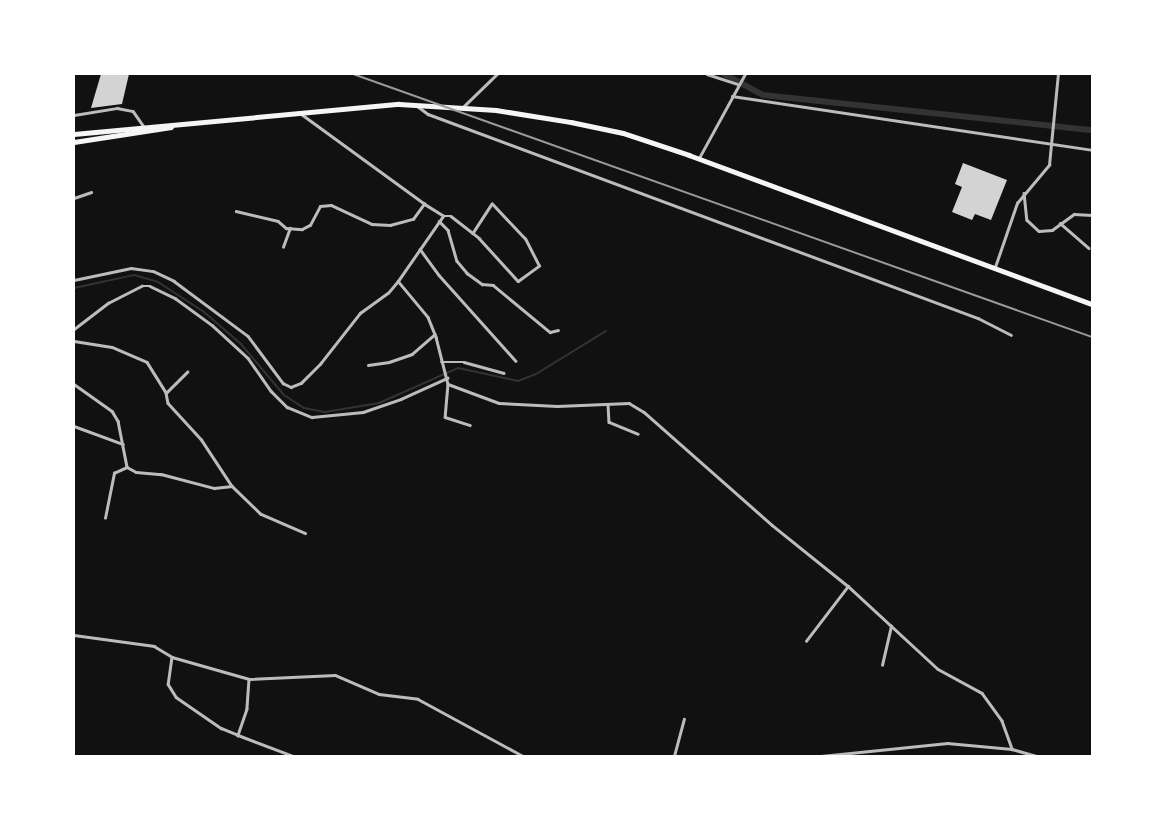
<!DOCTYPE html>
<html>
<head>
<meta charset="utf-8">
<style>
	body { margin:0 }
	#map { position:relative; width:1166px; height:830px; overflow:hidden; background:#111; font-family:Lora,serif }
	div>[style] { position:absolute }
	.stream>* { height:2px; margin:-1px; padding:0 1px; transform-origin:1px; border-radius:1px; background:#333 }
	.canal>* { height:6px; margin:-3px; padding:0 3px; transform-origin:3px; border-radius:3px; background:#333 }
	.building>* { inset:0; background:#d3d3d3 }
	.minor>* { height:2.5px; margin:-1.25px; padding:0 1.25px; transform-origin:1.25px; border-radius:1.25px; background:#bcbcbc }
	.primary>* { height:4.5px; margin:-2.25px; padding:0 2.25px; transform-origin:2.25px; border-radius:2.25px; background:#f5f5f5 }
	.rail>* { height:2px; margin:-1px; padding:0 1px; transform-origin:1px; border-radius:1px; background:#9a9a9a }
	span { translate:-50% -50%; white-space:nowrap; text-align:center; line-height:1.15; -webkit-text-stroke:5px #fff; paint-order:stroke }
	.frame { position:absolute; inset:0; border:75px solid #fff; pointer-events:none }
</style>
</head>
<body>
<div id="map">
	<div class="stream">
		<i style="left:74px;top:288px;width:61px;rotate:-12.2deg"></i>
		<i style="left:134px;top:275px;width:25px;rotate:16deg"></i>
		<i style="left:158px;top:282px;width:55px;rotate:33.1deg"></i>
		<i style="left:204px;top:312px;width:49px;rotate:40.9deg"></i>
		<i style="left:241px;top:344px;width:67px;rotate:49.9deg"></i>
		<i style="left:284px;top:395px;width:24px;rotate:33deg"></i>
		<i style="left:304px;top:408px;width:21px;rotate:11deg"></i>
		<i style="left:325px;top:412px;width:55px;rotate:-9.5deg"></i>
		<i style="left:379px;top:403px;width:86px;rotate:-23.9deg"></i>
		<i style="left:458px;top:368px;width:61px;rotate:12.2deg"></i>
		<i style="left:518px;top:381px;width:19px;rotate:-21deg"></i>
		<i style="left:536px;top:374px;width:82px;rotate:-31.6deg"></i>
	</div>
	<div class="canal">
		<i style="left:724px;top:74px;width:44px;rotate:28.3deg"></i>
		<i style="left:763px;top:95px;width:331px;rotate:6.1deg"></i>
	</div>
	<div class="building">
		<i style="clip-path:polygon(101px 74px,129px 74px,122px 104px,91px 108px)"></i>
		<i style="clip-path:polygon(963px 163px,1007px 180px,991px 220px,975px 214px,972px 220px,952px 212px,962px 187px,955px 184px)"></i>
	</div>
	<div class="minor">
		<i style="left:707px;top:74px;width:33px;rotate:18deg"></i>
		<i style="left:732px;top:96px;width:364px;rotate:8.5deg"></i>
		<i style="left:416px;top:105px;width:15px;rotate:37deg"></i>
		<i style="left:428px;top:114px;width:587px;rotate:20.35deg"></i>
		<i style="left:978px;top:318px;width:37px;rotate:27deg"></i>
		<i style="left:462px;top:108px;width:49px;rotate:-44.2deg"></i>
		<i style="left:74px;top:115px;width:44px;rotate:-9.2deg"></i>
		<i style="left:117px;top:108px;width:16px;rotate:11deg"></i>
		<i style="left:133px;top:111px;width:19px;rotate:55deg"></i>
		<i style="left:699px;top:158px;width:96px;rotate:-61.3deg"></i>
		<i style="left:1024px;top:193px;width:27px;rotate:84deg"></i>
		<i style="left:1027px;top:220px;width:16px;rotate:43deg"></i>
		<i style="left:1039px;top:231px;width:13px;rotate:-4deg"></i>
		<i style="left:1052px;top:230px;width:27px;rotate:-36deg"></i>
		<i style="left:1074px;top:214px;width:18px;rotate:3deg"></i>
		<i style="left:74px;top:198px;width:18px;rotate:-19deg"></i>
		<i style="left:236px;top:211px;width:43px;rotate:13.4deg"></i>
		<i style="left:278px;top:221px;width:11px;rotate:41deg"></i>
		<i style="left:286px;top:228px;width:16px;rotate:4deg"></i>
		<i style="left:302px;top:229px;width:9px;rotate:-27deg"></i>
		<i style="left:310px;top:225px;width:21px;rotate:-62deg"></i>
		<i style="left:320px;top:206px;width:11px;rotate:-5deg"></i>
		<i style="left:331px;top:205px;width:45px;rotate:24.9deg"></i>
		<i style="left:372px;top:224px;width:18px;rotate:3deg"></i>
		<i style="left:390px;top:225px;width:24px;rotate:-15deg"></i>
		<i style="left:413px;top:219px;width:19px;rotate:-54deg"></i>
		<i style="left:424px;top:204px;width:155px;rotate:-143.9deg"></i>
		<i style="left:443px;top:216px;width:8px"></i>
		<i style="left:451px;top:216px;width:36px;rotate:38deg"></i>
		<i style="left:479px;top:238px;width:58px;rotate:47.8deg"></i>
		<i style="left:518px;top:281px;width:26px;rotate:-36deg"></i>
		<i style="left:539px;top:266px;width:30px;rotate:-117deg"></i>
		<i style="left:525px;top:239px;width:48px;rotate:-133.3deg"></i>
		<i style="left:492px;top:204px;width:35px;rotate:123deg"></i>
		<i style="left:439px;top:221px;width:13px;rotate:45deg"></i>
		<i style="left:448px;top:230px;width:32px;rotate:74deg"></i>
		<i style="left:457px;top:261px;width:16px;rotate:50deg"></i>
		<i style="left:467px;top:273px;width:19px;rotate:36deg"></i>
		<i style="left:482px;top:284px;width:11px;rotate:5deg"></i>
		<i style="left:493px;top:285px;width:74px;rotate:39.5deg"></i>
		<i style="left:550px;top:332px;width:8px;rotate:-14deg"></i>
		<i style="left:1060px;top:223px;width:38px;rotate:41deg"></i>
		<i style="left:283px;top:247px;width:20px;rotate:-70deg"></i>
		<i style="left:420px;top:249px;width:32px;rotate:54deg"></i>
		<i style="left:439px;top:275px;width:115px;rotate:48.2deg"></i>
		<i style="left:995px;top:267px;width:68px;rotate:-71deg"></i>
		<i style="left:1017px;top:203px;width:50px;rotate:-49.9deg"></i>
		<i style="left:1049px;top:165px;width:91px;rotate:-84.4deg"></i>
		<i style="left:74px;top:280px;width:58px;rotate:-11.9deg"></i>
		<i style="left:131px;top:268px;width:22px;rotate:8deg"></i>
		<i style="left:153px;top:271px;width:23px;rotate:25deg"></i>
		<i style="left:174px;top:281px;width:92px;rotate:36.6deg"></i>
		<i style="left:248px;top:336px;width:59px;rotate:53.3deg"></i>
		<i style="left:283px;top:383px;width:9px;rotate:27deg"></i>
		<i style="left:291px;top:387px;width:11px;rotate:-22deg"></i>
		<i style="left:301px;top:383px;width:27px;rotate:-45deg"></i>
		<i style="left:320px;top:364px;width:65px;rotate:-51.9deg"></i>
		<i style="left:360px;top:313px;width:34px;rotate:-36deg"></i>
		<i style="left:388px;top:293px;width:16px;rotate:-50deg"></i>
		<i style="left:398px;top:281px;width:79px;rotate:-55.3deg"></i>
		<i style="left:443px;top:216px;width:22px;rotate:-148deg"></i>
		<i style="left:398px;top:281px;width:47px;rotate:50.2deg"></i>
		<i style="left:428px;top:317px;width:22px;rotate:68deg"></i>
		<i style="left:436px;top:337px;width:49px;rotate:75.7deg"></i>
		<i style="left:448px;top:384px;width:33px;rotate:95deg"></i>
		<i style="left:445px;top:417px;width:26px;rotate:18deg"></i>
		<i style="left:74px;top:329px;width:43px;rotate:-37.4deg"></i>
		<i style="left:108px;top:303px;width:38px;rotate:-27deg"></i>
		<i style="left:142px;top:286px;width:8px"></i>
		<i style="left:150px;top:286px;width:28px;rotate:26deg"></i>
		<i style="left:175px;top:298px;width:46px;rotate:36.1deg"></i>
		<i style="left:212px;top:325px;width:49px;rotate:42.5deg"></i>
		<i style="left:248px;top:358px;width:40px;rotate:55.1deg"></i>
		<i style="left:271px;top:391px;width:23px;rotate:45deg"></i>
		<i style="left:287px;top:407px;width:27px;rotate:22deg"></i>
		<i style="left:312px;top:417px;width:51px;rotate:-5.6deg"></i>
		<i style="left:363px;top:412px;width:40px;rotate:-18.9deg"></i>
		<i style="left:401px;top:399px;width:51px;rotate:-24.5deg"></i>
		<i style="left:74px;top:341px;width:38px;rotate:9deg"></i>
		<i style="left:112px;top:347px;width:38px;rotate:23deg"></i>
		<i style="left:147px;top:362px;width:36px;rotate:58deg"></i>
		<i style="left:166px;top:393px;width:10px;rotate:79deg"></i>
		<i style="left:168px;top:403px;width:49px;rotate:47.5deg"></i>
		<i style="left:201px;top:439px;width:56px;rotate:56.6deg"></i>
		<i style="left:232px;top:486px;width:40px;rotate:44deg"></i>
		<i style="left:261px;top:514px;width:48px;rotate:23.4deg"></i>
		<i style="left:441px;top:362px;width:23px"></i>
		<i style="left:464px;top:362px;width:41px;rotate:15.4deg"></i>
		<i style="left:368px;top:365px;width:21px;rotate:-8deg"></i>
		<i style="left:389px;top:362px;width:24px;rotate:-19deg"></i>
		<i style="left:412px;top:354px;width:30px;rotate:-41deg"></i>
		<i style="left:74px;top:384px;width:47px;rotate:35.4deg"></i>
		<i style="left:112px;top:411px;width:12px;rotate:59deg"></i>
		<i style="left:118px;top:421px;width:47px;rotate:78.9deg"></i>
		<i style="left:448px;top:384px;width:54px;rotate:20.4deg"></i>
		<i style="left:499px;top:403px;width:58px;rotate:3deg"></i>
		<i style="left:557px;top:406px;width:72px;rotate:-2.4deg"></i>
		<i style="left:629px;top:403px;width:17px;rotate:31deg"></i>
		<i style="left:644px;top:412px;width:171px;rotate:41.4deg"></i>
		<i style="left:772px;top:525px;width:97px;rotate:38.8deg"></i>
		<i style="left:848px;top:586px;width:122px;rotate:42.7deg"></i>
		<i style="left:938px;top:669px;width:50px;rotate:28.6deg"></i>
		<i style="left:982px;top:693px;width:34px;rotate:54deg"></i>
		<i style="left:1002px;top:721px;width:30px;rotate:70deg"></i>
		<i style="left:1012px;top:749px;width:26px;rotate:16deg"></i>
		<i style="left:166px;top:393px;width:30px;rotate:-45deg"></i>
		<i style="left:608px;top:404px;width:18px;rotate:87deg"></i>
		<i style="left:609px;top:422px;width:31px;rotate:22deg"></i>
		<i style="left:74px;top:426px;width:52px;rotate:20.2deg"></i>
		<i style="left:127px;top:467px;width:10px;rotate:29deg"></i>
		<i style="left:136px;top:472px;width:25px;rotate:5deg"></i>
		<i style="left:161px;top:474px;width:55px;rotate:14.8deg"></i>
		<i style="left:214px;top:488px;width:18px;rotate:-6deg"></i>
		<i style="left:105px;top:518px;width:46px;rotate:-78.7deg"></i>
		<i style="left:114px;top:473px;width:14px;rotate:-25deg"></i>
		<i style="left:74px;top:635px;width:81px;rotate:7.8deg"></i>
		<i style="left:154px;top:646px;width:21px;rotate:31deg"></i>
		<i style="left:172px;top:657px;width:80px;rotate:15.9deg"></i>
		<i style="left:249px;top:679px;width:86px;rotate:-2.7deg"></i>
		<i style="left:335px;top:675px;width:48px;rotate:23.4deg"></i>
		<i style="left:379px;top:694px;width:39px;rotate:7deg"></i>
		<i style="left:418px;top:699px;width:119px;rotate:28.5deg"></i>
		<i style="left:806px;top:641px;width:69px;rotate:-52.6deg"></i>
		<i style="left:172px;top:657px;width:27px;rotate:98deg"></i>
		<i style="left:168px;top:684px;width:15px;rotate:58deg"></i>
		<i style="left:176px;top:697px;width:55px;rotate:34.6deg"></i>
		<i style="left:221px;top:728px;width:18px;rotate:22deg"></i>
		<i style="left:882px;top:665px;width:40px;rotate:-77deg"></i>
		<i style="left:249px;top:679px;width:30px;rotate:94deg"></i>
		<i style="left:247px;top:709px;width:28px;rotate:109deg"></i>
		<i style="left:238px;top:735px;width:59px;rotate:20.9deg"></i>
		<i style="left:674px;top:756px;width:38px;rotate:-75deg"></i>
		<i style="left:821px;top:756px;width:127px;rotate:-5.9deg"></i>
		<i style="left:947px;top:743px;width:65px;rotate:5.3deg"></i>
	</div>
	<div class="primary">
		<i style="left:74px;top:134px;width:326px;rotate:-5.3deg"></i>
		<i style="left:399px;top:104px;width:97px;rotate:3.5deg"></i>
		<i style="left:496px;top:110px;width:76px;rotate:9.1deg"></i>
		<i style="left:571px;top:122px;width:53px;rotate:11.9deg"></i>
		<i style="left:623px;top:133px;width:70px;rotate:18.4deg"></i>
		<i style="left:689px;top:155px;width:430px;rotate:20.3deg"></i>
		<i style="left:74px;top:142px;width:98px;rotate:-8.8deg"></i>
	</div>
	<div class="rail">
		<i style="left:353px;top:74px;width:784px;rotate:19.59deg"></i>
	</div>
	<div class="frame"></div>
</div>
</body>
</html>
